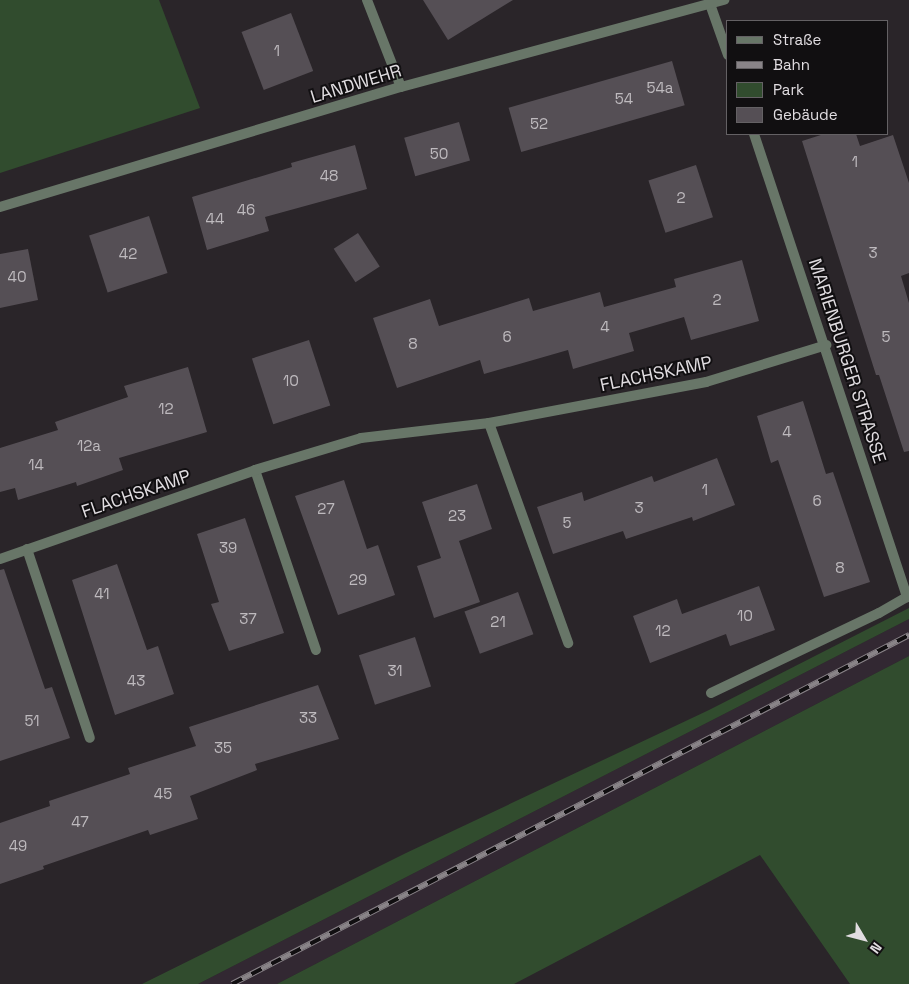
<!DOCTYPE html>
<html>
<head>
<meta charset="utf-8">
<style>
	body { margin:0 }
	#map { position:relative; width:909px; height:984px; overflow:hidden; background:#2a2529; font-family:"Space Grotesk",sans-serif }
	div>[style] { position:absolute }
	.built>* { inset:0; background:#322832 }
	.green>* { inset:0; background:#314c2e }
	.building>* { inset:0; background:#554f55; transform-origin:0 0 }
	.lane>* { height:10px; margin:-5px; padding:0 5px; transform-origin:5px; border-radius:5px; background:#687668 }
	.street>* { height:10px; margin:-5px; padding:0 5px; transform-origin:5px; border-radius:5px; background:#687668 }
	.rail>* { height:5.5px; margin-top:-2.75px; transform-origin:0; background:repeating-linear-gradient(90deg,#110f11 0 11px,#898488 0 22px); box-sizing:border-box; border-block:1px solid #898488 }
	span { translate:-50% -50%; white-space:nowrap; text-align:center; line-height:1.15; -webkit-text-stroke:4px #110f11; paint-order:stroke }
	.number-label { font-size:15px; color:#bebabe }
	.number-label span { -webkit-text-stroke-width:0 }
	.street-label { font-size:18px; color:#e1dde1 }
	.legend { position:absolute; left:726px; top:20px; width:162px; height:115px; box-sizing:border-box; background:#110f11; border:1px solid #646164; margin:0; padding:6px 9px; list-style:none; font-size:15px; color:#e1dde1 }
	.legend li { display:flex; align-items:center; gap:10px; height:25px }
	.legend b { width:25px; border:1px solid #646164 }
	.north { position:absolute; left:839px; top:914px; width:50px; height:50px; -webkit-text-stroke:4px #110f11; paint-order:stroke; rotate:127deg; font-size:14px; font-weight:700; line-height:20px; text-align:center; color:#e1dde1 }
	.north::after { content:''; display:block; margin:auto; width:18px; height:22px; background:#e1dde1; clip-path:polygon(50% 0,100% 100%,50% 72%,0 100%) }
</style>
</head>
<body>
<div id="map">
	<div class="built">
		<i style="clip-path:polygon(909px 619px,909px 656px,277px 984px,198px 984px)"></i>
	</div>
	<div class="green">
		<i style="clip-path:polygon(0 0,159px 0,200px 108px,0 173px)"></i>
		<i style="clip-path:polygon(909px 608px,909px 619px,198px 984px,142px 984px,406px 853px,709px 710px)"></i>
		<i style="clip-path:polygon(909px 656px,909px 984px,850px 984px,760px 855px,514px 984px,277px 984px)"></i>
	</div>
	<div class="building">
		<i style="clip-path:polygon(423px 0,513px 0,448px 40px)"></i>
		<i style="left:291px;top:13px;width:62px;height:53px;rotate:69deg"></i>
		<i style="left:672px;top:61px;width:46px;height:170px;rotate:74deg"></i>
		<i style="left:459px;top:122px;width:40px;height:57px;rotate:74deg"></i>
		<i style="clip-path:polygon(824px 134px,856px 134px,860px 146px,893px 135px,909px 183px,909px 273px,901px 276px,909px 303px,909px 451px,904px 452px,879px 375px,876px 375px,802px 141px)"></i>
		<i style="clip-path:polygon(355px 145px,367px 189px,265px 217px,269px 231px,207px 250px,192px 197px,292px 167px,291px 163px)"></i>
		<i style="left:696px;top:165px;width:55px;height:50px;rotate:72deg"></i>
		<i style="left:149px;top:216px;width:60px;height:63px;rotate:72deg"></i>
		<i style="left:358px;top:233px;width:40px;height:29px;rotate:57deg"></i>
		<i style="clip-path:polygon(28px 249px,38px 300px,0 308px,0 254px)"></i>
		<i style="clip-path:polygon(742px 260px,759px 321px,691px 340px,684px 317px,629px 333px,634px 351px,573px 369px,568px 350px,484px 374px,480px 360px,397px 388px,373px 318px,430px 299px,439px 326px,529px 298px,533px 311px,600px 292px,604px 307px,676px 287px,674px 279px)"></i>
		<i style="left:309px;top:340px;width:69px;height:60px;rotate:72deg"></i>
		<i style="clip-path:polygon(188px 367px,207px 432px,119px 458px,123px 470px,77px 486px,76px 482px,18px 500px,15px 488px,0 492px,0 448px,58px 430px,55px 422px,128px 397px,124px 386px)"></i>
		<i style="clip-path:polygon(803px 401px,826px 474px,833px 472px,870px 582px,824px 597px,778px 460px,771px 463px,757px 416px)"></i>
		<i style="clip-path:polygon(717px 458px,735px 505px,693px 521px,692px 517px,626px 539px,623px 531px,553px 554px,537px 507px,582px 492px,584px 501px,652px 476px,654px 482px)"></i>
		<i style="clip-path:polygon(344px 480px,367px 549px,378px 545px,395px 595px,338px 615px,295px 496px)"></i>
		<i style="clip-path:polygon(477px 484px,492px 529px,459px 541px,480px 602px,434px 618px,417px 566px,441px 558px,422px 502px)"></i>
		<i style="clip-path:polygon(245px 518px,284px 633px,229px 651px,211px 604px,219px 602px,197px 534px)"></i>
		<i style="clip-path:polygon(117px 564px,147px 650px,158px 646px,174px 694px,115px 715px,72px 580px)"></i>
		<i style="clip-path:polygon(4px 569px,45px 689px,52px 687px,70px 738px,0 761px,0 570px)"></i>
		<i style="clip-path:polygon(759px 586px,775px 630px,730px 646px,726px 634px,650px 663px,633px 616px,677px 599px,682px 614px)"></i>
		<i style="left:518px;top:592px;width:45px;height:57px;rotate:70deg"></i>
		<i style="left:415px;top:637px;width:52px;height:59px;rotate:72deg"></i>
		<i style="clip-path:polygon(318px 685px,339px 739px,255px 764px,257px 770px,190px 796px,198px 819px,150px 835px,148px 830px,43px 866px,44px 869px,0 884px,0 823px,50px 806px,49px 801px,130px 774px,128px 768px,196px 746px,189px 727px)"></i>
	</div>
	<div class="lane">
		<i style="left:711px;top:693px;width:186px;rotate:-25.5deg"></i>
		<i style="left:879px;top:613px;width:32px;rotate:-30deg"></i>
	</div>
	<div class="street">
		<i style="left:367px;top:0;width:93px;rotate:68.7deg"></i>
		<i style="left:710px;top:4px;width:54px;rotate:70.6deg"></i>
		<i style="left:754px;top:134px;width:488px;rotate:71.7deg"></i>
		<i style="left:907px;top:597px;width:3px;rotate:-45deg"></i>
		<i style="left:0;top:207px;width:419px;rotate:-16.7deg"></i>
		<i style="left:401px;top:87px;width:335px;rotate:-15.1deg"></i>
		<i style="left:489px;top:423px;width:234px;rotate:70.2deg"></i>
		<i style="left:255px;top:470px;width:190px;rotate:71.3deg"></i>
		<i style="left:27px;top:549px;width:199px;rotate:71.6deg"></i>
		<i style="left:0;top:559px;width:270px;rotate:-19.2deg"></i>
		<i style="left:255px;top:470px;width:111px;rotate:-16.8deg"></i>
		<i style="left:361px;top:438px;width:129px;rotate:-6.7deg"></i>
		<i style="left:489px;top:423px;width:221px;rotate:-10.7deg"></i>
		<i style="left:706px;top:382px;width:126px;rotate:-17.1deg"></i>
	</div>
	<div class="rail">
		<i style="left:232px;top:984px;width:762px;rotate:-27.27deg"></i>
	</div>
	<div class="number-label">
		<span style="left:277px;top:51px">1</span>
		<span style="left:660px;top:88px">54a</span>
		<span style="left:624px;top:99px">54</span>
		<span style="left:539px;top:124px">52</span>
		<span style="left:439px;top:154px">50</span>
		<span style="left:855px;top:162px">1</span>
		<span style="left:329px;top:176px">48</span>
		<span style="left:681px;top:198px">2</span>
		<span style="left:246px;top:210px">46</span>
		<span style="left:215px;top:219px">44</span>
		<span style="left:873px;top:253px">3</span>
		<span style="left:128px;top:254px">42</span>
		<span style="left:17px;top:277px">40</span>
		<span style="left:717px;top:300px">2</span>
		<span style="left:605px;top:327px">4</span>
		<span style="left:507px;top:337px">6</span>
		<span style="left:886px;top:337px">5</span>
		<span style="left:413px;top:344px">8</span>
		<span style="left:291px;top:381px">10</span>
		<span style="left:166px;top:409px">12</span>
		<span style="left:787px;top:432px">4</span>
		<span style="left:89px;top:446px">12a</span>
		<span style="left:36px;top:465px">14</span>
		<span style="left:705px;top:490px">1</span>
		<span style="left:817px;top:501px">6</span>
		<span style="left:639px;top:508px">3</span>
		<span style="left:326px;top:509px">27</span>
		<span style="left:457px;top:516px">23</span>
		<span style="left:567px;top:523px">5</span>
		<span style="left:228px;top:548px">39</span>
		<span style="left:840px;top:568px">8</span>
		<span style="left:358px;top:580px">29</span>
		<span style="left:102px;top:594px">41</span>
		<span style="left:745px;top:616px">10</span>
		<span style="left:248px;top:619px">37</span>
		<span style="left:498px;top:622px">21</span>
		<span style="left:663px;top:631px">12</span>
		<span style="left:395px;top:671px">31</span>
		<span style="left:136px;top:681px">43</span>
		<span style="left:308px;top:718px">33</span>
		<span style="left:32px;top:721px">51</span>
		<span style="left:223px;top:748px">35</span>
		<span style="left:163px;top:794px">45</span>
		<span style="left:80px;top:822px">47</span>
		<span style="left:18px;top:846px">49</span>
	</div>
	<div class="street-label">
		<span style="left:356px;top:84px;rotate:-17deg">LANDWEHR</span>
		<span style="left:847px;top:361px;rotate:72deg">MARIENBURGER STRASSE</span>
		<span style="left:656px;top:374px;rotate:-12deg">FLACHSKAMP</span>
		<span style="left:136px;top:494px;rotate:-19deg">FLACHSKAMP</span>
	</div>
	<ul class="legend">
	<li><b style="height:6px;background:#687668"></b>Straße</li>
	<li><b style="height:6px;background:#898488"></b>Bahn</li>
	<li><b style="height:14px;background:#314c2e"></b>Park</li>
	<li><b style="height:14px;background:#554f55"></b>Gebäude</li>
	</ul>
	<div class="north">N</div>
</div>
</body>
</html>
